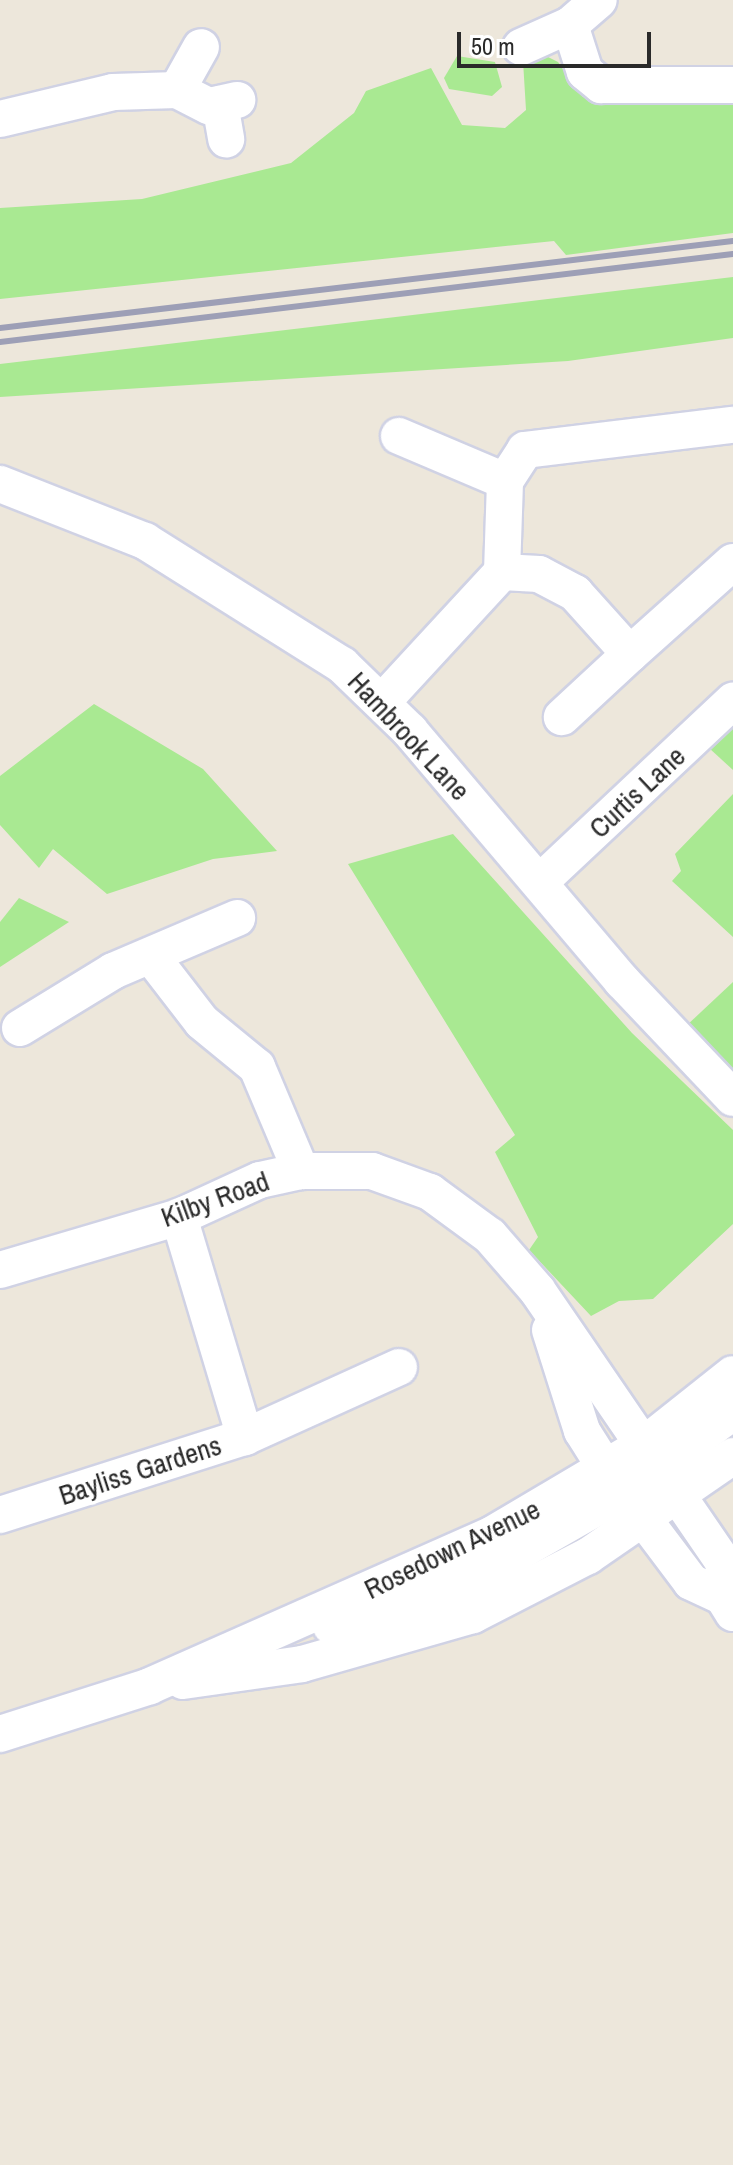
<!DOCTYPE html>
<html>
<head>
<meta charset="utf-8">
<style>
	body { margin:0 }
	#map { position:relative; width:733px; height:2165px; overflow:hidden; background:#ede7db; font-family:"Archivo Narrow",sans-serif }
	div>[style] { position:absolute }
	.green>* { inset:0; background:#a9e992 }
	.roads { filter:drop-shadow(2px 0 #d0d2e4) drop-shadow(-2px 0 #d0d2e4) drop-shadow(0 2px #d0d2e4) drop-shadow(0 -2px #d0d2e4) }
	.minor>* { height:36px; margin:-18px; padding:0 18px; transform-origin:18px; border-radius:18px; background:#fff }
	.rail>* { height:6px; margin:-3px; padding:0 3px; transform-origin:3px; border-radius:3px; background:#9d9fb6 }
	span { translate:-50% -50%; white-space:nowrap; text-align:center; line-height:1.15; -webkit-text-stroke:7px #fff; paint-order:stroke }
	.street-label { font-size:28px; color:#2a2a2a }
	.scale { position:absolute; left:457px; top:32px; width:194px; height:36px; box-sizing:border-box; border:4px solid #2a2a2a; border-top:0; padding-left:10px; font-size:24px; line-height:28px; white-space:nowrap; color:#2a2a2a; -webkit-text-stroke:6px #fff; paint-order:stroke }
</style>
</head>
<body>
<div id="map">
	<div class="green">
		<i style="clip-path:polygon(542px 54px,558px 62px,583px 97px,733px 98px,733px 233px,566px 255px,554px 241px,0 299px,0 208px,142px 199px,291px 163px,354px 113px,366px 91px,431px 68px,462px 125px,505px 128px,526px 110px,523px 61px)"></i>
		<i style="clip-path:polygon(457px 56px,495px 62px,502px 87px,492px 96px,449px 89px,444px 78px)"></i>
		<i style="clip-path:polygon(733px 277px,733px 338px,568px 361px,0 397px,0 364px)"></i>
		<i style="clip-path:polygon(94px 704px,203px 769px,277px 851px,213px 859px,107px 894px,53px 849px,39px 868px,0 825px,0 776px)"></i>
		<i style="clip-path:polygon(733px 726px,733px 770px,709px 748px)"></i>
		<i style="clip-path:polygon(733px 794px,733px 937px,672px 881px,681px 871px,675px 854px)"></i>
		<i style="clip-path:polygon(453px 834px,632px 1033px,733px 1130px,733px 1224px,653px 1299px,619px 1301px,591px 1316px,529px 1250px,538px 1237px,495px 1152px,515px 1135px,348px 864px)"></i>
		<i style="clip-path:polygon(19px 898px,69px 922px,0 967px,0 922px)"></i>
		<i style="clip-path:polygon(733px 982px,733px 1069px,685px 1027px)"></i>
	</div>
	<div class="roads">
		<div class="minor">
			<i style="left:570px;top:25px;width:49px;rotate:72.3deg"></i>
			<i style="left:585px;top:72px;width:21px;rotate:39deg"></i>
			<i style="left:601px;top:85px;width:132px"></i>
			<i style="left:521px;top:47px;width:54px;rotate:-24.2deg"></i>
			<i style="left:570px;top:25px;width:38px;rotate:-41deg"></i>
			<i style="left:177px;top:90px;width:49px;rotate:-60.8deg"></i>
			<i style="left:220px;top:104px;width:36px;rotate:80deg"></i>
			<i style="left:0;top:119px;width:116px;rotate:-13.4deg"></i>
			<i style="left:113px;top:92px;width:64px;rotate:-1.8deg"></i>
			<i style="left:177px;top:90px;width:36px;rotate:27deg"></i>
			<i style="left:209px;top:106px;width:29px;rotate:-12deg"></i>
			<i style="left:399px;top:436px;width:115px;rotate:23deg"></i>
			<i style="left:0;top:484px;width:156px;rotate:21.5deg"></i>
			<i style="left:145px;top:541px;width:233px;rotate:32.2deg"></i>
			<i style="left:342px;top:665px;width:95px;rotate:44.1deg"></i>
			<i style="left:410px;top:731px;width:328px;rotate:49.7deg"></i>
			<i style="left:622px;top:981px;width:161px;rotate:46.5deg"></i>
			<i style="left:502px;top:572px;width:37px;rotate:3deg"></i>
			<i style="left:539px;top:574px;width:41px;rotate:27.8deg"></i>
			<i style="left:575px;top:593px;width:82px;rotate:48deg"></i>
			<i style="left:630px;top:654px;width:93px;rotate:137.2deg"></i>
			<i style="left:630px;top:654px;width:138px;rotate:-41.8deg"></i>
			<i style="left:383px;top:701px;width:176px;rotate:-47.3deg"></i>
			<i style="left:502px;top:572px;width:91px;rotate:-88.1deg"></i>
			<i style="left:505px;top:481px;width:37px;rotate:-57deg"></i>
			<i style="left:525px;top:450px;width:209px;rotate:-6.9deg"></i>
			<i style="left:540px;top:882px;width:265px;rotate:-43.2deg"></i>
			<i style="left:151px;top:956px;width:83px;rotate:52.3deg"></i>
			<i style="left:202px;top:1022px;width:71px;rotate:39.3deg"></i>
			<i style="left:257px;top:1067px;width:113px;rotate:67.1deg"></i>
			<i style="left:20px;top:1028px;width:109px;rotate:-31.5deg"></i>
			<i style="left:113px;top:971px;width:135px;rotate:-23.1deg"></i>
			<i style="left:0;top:1270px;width:187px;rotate:-16.5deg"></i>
			<i style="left:179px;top:1217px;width:89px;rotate:-24.6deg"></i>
			<i style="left:260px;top:1180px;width:42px;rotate:-12.4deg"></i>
			<i style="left:301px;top:1171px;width:71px"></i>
			<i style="left:372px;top:1171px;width:62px;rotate:19.9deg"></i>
			<i style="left:430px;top:1192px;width:74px;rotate:36.3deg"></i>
			<i style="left:490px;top:1236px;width:72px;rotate:49deg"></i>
			<i style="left:537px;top:1290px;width:331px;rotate:55.6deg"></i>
			<i style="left:724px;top:1563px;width:34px;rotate:92deg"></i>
			<i style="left:550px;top:1330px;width:106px;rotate:72.4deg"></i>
			<i style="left:582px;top:1431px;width:45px;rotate:57.7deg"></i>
			<i style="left:606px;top:1469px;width:141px;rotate:53deg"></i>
			<i style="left:691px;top:1582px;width:35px;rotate:25deg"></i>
			<i style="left:723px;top:1597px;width:19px;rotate:58deg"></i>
			<i style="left:245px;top:1437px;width:169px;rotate:-24.4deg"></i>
			<i style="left:636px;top:1467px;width:24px;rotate:-5deg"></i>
			<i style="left:660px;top:1465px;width:90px;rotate:-36deg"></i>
			<i style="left:0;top:1515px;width:257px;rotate:-17.7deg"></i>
			<i style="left:245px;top:1437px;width:230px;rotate:-106.7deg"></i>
			<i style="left:331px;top:1626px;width:150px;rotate:-18.7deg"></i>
			<i style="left:473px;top:1578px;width:174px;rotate:-29.7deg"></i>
			<i style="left:624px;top:1492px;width:58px;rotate:3.9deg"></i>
			<i style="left:183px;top:1681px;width:120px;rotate:-8.1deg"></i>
			<i style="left:302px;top:1664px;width:178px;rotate:-16deg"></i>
			<i style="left:473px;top:1615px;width:129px;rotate:-27.2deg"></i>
			<i style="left:588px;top:1556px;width:176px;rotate:-34.6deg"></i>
			<i style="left:0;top:1734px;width:157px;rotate:-17.7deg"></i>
			<i style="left:150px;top:1686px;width:373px;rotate:-23.9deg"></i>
			<i style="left:491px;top:1535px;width:179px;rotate:-30.6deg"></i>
			<i style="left:645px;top:1444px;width:112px;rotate:-38.5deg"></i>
		</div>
	</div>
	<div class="rail">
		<i style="left:0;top:328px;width:738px;rotate:-6.77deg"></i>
		<i style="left:0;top:342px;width:738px;rotate:-6.85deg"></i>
	</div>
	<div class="street-label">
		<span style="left:409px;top:736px;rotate:47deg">Hambrook Lane</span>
		<span style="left:637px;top:792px;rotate:-43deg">Curtis Lane</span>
		<span style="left:215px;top:1199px;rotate:-20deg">Kilby Road</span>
		<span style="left:140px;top:1470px;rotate:-18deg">Bayliss Gardens</span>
		<span style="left:452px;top:1549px;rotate:-26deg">Rosedown Avenue</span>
	</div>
	<div class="scale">50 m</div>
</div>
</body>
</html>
